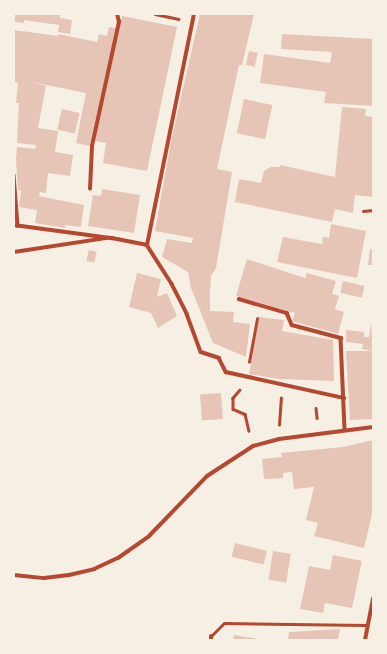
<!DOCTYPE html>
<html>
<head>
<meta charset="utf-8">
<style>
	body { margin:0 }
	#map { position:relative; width:387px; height:654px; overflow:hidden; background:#f6efe4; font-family:Commissioner,sans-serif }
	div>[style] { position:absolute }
	.building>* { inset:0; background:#e6c5b7; transform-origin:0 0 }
	.path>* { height:2.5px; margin:-1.25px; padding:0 1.25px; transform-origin:1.25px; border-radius:1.25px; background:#b5482f }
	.service>* { height:3px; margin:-1.5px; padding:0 1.5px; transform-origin:1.5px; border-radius:1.5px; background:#b5482f }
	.pedestrian>* { height:3.5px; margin:-1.75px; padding:0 1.75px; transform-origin:1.75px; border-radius:1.75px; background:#b5482f }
	.minor>* { height:4px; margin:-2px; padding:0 2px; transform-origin:2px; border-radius:2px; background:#b5482f }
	span { translate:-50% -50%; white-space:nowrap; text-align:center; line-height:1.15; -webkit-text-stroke:4px #f6efe4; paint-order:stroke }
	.frame { position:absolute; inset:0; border:15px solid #f6efe4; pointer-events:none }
</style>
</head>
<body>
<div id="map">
	<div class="building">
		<i style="clip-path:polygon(14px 14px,60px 14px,60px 18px,72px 20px,70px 34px,58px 32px,59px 25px,24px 20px,24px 23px,14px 22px)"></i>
		<i style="clip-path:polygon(200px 14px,254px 14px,242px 65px,239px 65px,217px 169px,232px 172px,216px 268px,211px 276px,210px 291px,210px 311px,234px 312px,233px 322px,250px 324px,246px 357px,213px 343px,191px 288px,188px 272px,162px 257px,167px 239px,192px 243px,193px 238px,155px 231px,171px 141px)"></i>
		<i style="clip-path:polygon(122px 16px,177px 27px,147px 171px,103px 163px,106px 143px,95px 141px)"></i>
		<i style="clip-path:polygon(109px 27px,116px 28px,90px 146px,76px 143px,86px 93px,31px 82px,46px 86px,38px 128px,58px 131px,55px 152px,73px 155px,70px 176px,48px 173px,46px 193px,40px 192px,39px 196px,84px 205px,81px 227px,65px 225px,65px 228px,35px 223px,37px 210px,19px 207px,21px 190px,18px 190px,16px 160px,17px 147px,35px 149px,36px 145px,17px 143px,19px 103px,16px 103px,18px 83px,14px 82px,14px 30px,58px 36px,58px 34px,97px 42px,99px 34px,107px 36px)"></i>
		<i style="clip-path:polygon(282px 34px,373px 39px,373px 106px,324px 103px,326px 92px,260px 83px,264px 54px,330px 63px,332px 52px,281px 49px)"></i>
		<i style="left:249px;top:51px;width:9px;height:14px;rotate:13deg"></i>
		<i style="left:244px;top:99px;width:29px;height:35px;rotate:12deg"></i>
		<i style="clip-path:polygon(342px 107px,366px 109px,365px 116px,373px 117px,373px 197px,355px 195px,353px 213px,335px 209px,332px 222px,235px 202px,239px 179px,261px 183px,264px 171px,271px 167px,280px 167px,280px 165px,335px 177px)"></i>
		<i style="left:62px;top:109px;width:18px;height:21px;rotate:13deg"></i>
		<i style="clip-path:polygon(102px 189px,140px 195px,134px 233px,88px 226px,93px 195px,101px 196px)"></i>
		<i style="clip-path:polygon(331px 224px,366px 231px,357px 278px,277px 262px,283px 237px,322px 244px,323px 237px,329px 238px)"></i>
		<i style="clip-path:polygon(370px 249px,373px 249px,373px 265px,368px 265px)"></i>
		<i style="left:89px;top:250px;width:8px;height:11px;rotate:14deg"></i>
		<i style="clip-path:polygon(247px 259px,305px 278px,307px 273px,336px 281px,332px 294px,339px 296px,335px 309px,344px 312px,338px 334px,292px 321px,295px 313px,236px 296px)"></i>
		<i style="clip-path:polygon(137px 273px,161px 279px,157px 297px,167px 293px,177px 316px,158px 328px,151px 313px,129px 307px)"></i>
		<i style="left:343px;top:281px;width:22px;height:12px;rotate:13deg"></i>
		<i style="clip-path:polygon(259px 317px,284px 320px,282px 331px,333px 340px,334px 381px,279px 379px,249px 374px)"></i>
		<i style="clip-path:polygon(371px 323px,373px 351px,362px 349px,363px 344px,346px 342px,346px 330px,364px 332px,364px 337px,369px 337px)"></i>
		<i style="clip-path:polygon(346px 351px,373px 351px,373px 419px,350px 420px)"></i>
		<i style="left:221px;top:393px;width:26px;height:21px;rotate:86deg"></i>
		<i style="clip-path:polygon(373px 440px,373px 510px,364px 548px,314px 536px,318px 523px,306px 520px,314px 487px,294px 489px,292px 472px,283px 473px,283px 478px,264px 479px,262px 459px,282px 457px,281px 453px,343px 447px)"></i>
		<i style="left:235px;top:543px;width:33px;height:14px;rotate:14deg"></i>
		<i style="left:273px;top:551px;width:18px;height:29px;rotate:9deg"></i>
		<i style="clip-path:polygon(333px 555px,362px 561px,352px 608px,325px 603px,323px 613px,300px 609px,309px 566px,330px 570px)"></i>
		<i style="clip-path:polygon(340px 629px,338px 640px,288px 640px,289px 632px)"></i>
		<i style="clip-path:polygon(234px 635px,259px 639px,259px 640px,233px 640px)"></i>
	</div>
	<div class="path">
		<i style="left:155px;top:14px;width:24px;rotate:12deg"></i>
		<i style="left:363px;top:211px;width:10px;rotate:-6deg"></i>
		<i style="left:249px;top:362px;width:44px;rotate:-79.5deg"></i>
		<i style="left:240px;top:390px;width:11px;rotate:131deg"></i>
		<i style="left:233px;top:398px;width:11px;rotate:90deg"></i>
		<i style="left:233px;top:409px;width:13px;rotate:23deg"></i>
		<i style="left:245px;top:414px;width:17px;rotate:77deg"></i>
		<i style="left:316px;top:408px;width:10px;rotate:84deg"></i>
		<i style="left:279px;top:425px;width:27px;rotate:-86deg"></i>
	</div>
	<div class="service">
		<i style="left:211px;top:636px;width:18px;rotate:-45deg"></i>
		<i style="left:224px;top:623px;width:143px;rotate:0.8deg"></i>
	</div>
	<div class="pedestrian">
		<i style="left:14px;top:175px;width:51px;rotate:85.5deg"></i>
		<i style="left:90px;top:189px;width:43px;rotate:-87.3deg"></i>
		<i style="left:92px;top:146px;width:127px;rotate:-77.7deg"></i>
		<i style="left:119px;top:22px;width:8px;rotate:-104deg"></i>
		<i style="left:14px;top:225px;width:99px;rotate:7.6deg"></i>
		<i style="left:112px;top:238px;width:36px;rotate:11deg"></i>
		<i style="left:147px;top:245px;width:46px;rotate:57.3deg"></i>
		<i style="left:172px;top:284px;width:34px;rotate:63deg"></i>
		<i style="left:187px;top:314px;width:40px;rotate:69.8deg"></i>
		<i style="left:201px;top:352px;width:19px;rotate:18deg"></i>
		<i style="left:219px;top:358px;width:16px;rotate:63deg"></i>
		<i style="left:226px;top:372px;width:121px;rotate:12.4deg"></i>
		<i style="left:147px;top:245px;width:236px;rotate:-78.5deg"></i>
		<i style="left:14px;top:252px;width:94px;rotate:-8.6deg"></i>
		<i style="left:239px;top:299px;width:50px;rotate:16.3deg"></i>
		<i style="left:287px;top:313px;width:13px;rotate:67deg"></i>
		<i style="left:292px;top:325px;width:51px;rotate:14.9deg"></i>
		<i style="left:341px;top:338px;width:92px;rotate:87.5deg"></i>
		<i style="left:365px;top:640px;width:42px;rotate:-79deg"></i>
	</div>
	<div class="minor">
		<i style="left:14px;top:575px;width:30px;rotate:6deg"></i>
		<i style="left:44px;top:578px;width:25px;rotate:-7deg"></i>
		<i style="left:69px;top:575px;width:26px;rotate:-13deg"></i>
		<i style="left:94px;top:569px;width:26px;rotate:-25deg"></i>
		<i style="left:118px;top:558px;width:38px;rotate:-35deg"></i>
		<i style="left:149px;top:536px;width:83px;rotate:-46deg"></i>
		<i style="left:207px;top:476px;width:55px;rotate:-33.1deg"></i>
		<i style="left:253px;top:446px;width:27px;rotate:-15deg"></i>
		<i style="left:279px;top:439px;width:95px;rotate:-7.3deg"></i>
		<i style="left:211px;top:640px;width:4px;rotate:-90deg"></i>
	</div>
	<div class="frame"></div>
</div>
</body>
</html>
